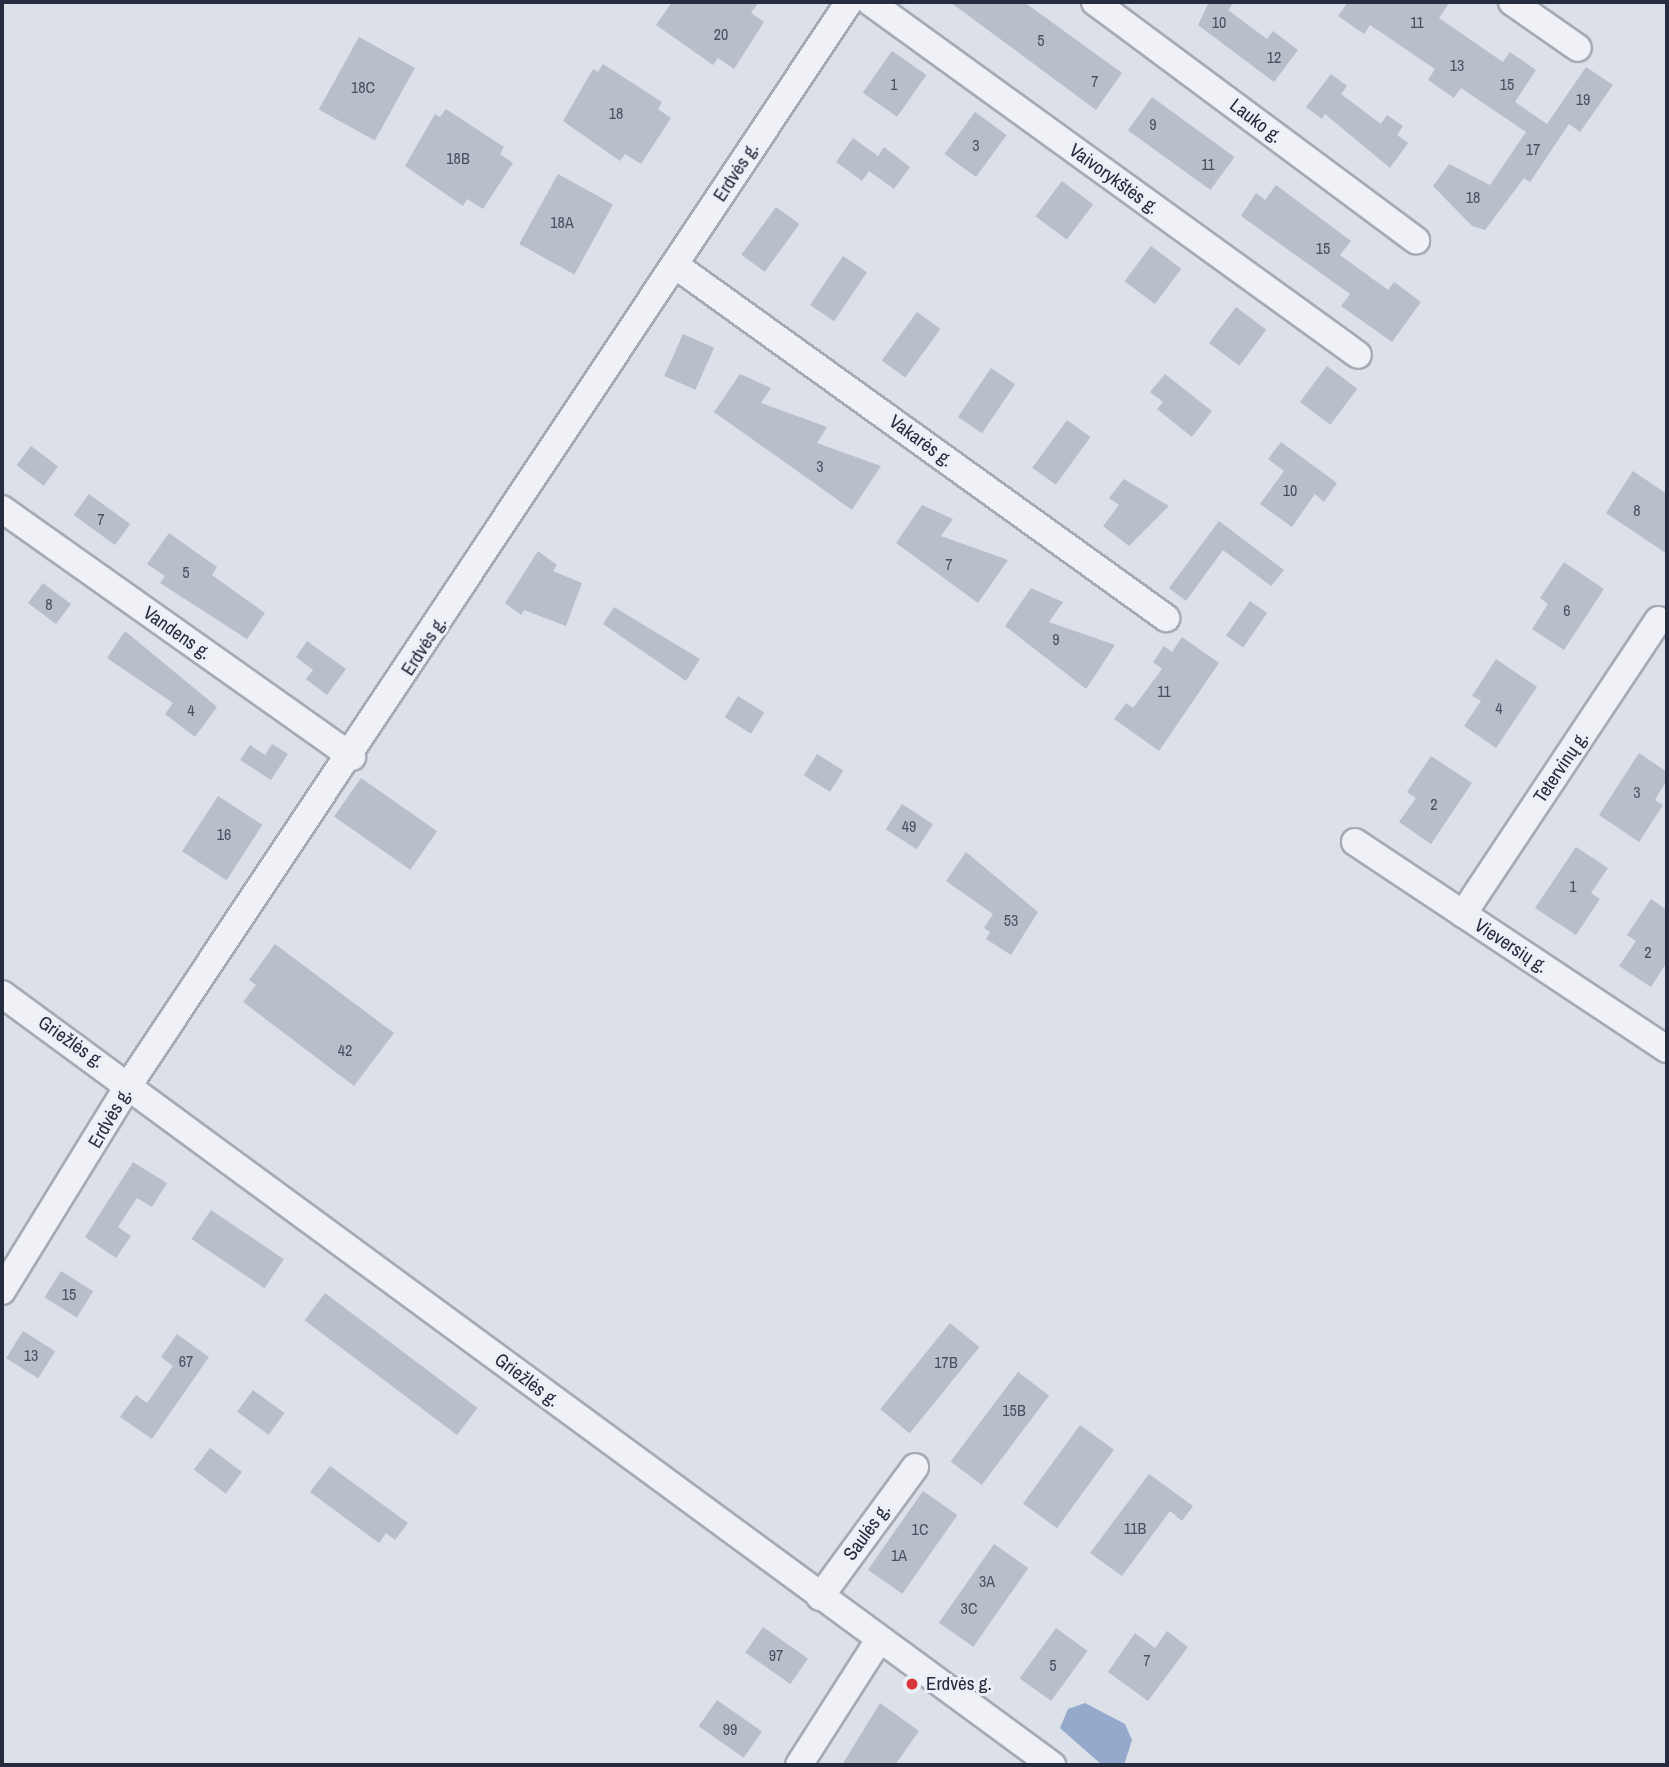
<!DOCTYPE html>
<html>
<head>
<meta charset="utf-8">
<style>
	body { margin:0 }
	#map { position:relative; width:1669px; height:1767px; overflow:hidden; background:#dce0e8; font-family:"Archivo Narrow",sans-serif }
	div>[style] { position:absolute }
	.water>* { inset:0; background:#94a9cb }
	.building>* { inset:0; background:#b9becb; transform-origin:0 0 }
	.roads { filter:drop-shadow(2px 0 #a5aab5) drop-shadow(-2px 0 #a5aab5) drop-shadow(0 2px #a5aab5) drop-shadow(0 -2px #a5aab5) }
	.street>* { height:26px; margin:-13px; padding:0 13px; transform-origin:13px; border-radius:13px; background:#eff1f6 }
	.dots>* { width:19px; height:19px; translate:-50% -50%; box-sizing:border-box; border:4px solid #eceff5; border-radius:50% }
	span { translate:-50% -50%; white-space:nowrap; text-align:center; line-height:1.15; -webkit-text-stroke:6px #eceff5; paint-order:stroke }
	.number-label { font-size:16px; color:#4a5062 }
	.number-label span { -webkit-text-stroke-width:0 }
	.street-label { font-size:19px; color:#252c3f }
	.poi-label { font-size:19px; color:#252c3f }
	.left { translate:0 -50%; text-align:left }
	.frame { position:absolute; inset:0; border:4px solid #252c3f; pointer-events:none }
</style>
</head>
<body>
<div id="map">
	<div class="water">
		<i style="clip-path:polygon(1085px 1703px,1125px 1724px,1132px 1740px,1124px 1765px,1102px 1765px,1060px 1728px,1068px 1709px)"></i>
	</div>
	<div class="building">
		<i style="clip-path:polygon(672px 2px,759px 2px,751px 13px,764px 22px,734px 69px,718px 58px,713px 65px,656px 25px)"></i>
		<i style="clip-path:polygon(950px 2px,1024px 2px,1122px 73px,1096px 110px)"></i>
		<i style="clip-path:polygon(1209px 2px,1234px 2px,1228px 10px,1267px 39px,1273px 31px,1298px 50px,1274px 82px,1198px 25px)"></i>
		<i style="clip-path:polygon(1348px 2px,1450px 2px,1439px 18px,1503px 62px,1510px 52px,1536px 70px,1515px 102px,1547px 124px,1586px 67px,1613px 85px,1580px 132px,1569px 124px,1530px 182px,1524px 178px,1485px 230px,1472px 226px,1433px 186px,1449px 164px,1490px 185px,1526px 132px,1461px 88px,1454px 98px,1428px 80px,1435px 69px,1370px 25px,1364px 34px,1338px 16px)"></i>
		<i style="left:359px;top:37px;width:64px;height:83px;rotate:29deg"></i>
		<i style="left:892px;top:51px;width:42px;height:51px;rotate:35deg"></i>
		<i style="clip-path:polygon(603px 64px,662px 102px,658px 109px,671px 118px,641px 164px,625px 154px,620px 161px,563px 121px,593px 69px,598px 72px)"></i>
		<i style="clip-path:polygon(1331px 74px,1347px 86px,1341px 94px,1381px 124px,1387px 115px,1403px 126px,1397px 135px,1408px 143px,1390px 168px,1325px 114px,1322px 119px,1306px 107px)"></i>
		<i style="left:1152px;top:97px;width:102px;height:41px;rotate:36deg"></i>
		<i style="clip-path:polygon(446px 109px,504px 147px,500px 154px,513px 163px,483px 209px,467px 199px,463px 206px,405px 166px,435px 114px,440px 117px)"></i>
		<i style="left:975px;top:112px;width:39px;height:52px;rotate:36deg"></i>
		<i style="clip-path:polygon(853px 138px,878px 156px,884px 147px,910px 167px,894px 189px,869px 171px,862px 181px,836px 162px)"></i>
		<i style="left:558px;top:174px;width:63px;height:80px;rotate:29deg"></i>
		<i style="left:1062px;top:181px;width:39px;height:44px;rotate:37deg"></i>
		<i style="clip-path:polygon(1276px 185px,1351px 241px,1340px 255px,1388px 290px,1394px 282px,1421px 302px,1392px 342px,1341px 306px,1350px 294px,1241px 216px,1256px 193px,1265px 200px)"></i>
		<i style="left:776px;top:207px;width:29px;height:59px;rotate:36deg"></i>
		<i style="left:1151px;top:246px;width:38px;height:44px;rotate:37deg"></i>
		<i style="left:843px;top:256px;width:29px;height:59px;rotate:34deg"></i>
		<i style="left:1236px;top:307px;width:38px;height:45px;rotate:37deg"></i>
		<i style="left:917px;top:312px;width:29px;height:60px;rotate:36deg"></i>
		<i style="left:683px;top:334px;width:34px;height:46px;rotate:24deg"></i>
		<i style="left:1327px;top:366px;width:38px;height:45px;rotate:37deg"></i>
		<i style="left:991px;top:368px;width:29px;height:59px;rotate:34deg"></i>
		<i style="clip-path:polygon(740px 374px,771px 388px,761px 403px,827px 427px,817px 443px,881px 466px,852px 510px,714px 412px)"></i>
		<i style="clip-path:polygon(1165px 374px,1212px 411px,1192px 437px,1157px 409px,1163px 402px,1150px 392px)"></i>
		<i style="left:1067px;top:420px;width:29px;height:59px;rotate:36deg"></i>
		<i style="clip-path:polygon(1281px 442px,1337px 483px,1324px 502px,1315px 494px,1292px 527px,1260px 504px,1284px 471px,1268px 459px)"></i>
		<i style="left:31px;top:446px;width:34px;height:24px;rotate:37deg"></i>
		<i style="clip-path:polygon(1633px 471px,1667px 494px,1667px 554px,1606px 513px)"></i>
		<i style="clip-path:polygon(1124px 479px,1169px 506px,1129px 546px,1103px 526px,1119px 505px,1109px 498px)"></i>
		<i style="left:89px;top:494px;width:51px;height:26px;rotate:36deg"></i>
		<i style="clip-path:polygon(922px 505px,953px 519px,941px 536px,1008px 560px,978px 603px,896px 543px)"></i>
		<i style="clip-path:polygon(1219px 521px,1284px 570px,1271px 586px,1223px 550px,1186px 601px,1169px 588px)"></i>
		<i style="clip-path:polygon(169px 533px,217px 567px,212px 575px,265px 613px,247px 639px,160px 583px,165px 576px,147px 564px)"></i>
		<i style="clip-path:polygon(538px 551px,557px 565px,553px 571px,582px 583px,566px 626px,524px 610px,521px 615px,505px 603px)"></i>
		<i style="clip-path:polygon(1564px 562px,1604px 589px,1564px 650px,1532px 629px,1548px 604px,1540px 598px)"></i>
		<i style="left:43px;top:583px;width:35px;height:25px;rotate:37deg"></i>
		<i style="clip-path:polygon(1031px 588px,1063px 602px,1049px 622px,1115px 645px,1086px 689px,1005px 626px)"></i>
		<i style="left:1250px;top:601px;width:21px;height:42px;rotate:35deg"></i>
		<i style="clip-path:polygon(614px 607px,700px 659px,686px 681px,603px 624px)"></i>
		<i style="clip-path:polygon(125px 631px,217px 707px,195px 737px,165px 714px,173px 703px,107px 658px)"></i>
		<i style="clip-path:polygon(1182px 637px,1219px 663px,1159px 751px,1114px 719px,1126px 703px,1133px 708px,1162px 669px,1153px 662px,1164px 646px,1172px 652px)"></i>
		<i style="clip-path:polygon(307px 641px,346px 669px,327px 695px,306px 679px,313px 670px,296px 657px)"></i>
		<i style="clip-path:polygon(1496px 659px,1537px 687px,1496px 748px,1464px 726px,1481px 701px,1472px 696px)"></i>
		<i style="left:738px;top:696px;width:31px;height:25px;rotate:32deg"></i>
		<i style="clip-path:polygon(272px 744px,288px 754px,271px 780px,240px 760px,250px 745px,265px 755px)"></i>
		<i style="clip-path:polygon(1639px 753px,1667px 772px,1667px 780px,1655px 800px,1663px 805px,1639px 842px,1599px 815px)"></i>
		<i style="left:817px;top:754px;width:31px;height:25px;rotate:32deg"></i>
		<i style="clip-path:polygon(1431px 756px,1472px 783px,1431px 844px,1399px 822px,1416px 798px,1407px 792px)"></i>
		<i style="left:361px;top:778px;width:93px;height:47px;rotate:35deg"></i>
		<i style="left:218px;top:796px;width:53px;height:66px;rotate:33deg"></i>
		<i style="left:902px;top:804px;width:37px;height:30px;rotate:33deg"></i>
		<i style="clip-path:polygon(1576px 847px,1608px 868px,1591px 893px,1600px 899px,1576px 935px,1535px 908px)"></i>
		<i style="clip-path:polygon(966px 852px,1038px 912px,1011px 955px,986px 939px,990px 932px,984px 928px,993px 914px,946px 881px)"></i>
		<i style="clip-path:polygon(1651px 899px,1667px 910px,1667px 962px,1651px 987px,1619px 966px,1636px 941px,1627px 935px)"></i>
		<i style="clip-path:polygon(275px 944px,394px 1033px,354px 1086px,243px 1002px,256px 985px,249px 980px)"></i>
		<i style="clip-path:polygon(133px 1162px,167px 1183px,152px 1207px,137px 1198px,118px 1227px,131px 1236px,116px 1258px,85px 1237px)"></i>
		<i style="left:211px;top:1210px;width:88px;height:35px;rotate:34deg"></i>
		<i style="left:61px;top:1271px;width:38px;height:31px;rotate:32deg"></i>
		<i style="left:325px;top:1293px;width:191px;height:34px;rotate:37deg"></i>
		<i style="left:950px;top:1323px;width:38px;height:111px;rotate:39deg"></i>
		<i style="left:23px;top:1331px;width:38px;height:32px;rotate:32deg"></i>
		<i style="clip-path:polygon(177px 1334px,209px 1357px,152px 1439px,120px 1417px,136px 1395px,147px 1403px,173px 1366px,161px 1357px)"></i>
		<i style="left:1018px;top:1372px;width:39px;height:112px;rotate:37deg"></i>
		<i style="left:253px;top:1390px;width:39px;height:27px;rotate:36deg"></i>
		<i style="left:1080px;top:1425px;width:42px;height:97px;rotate:36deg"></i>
		<i style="left:210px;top:1448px;width:40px;height:27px;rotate:37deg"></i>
		<i style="clip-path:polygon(330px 1466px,408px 1523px,395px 1540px,386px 1533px,379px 1543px,310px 1492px)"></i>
		<i style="clip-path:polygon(1149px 1474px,1193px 1506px,1182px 1521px,1170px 1511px,1122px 1576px,1090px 1553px)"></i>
		<i style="left:923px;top:1491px;width:42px;height:96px;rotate:35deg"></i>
		<i style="left:994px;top:1544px;width:42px;height:96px;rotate:35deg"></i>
		<i style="left:763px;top:1627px;width:55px;height:31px;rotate:35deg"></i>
		<i style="left:1056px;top:1628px;width:39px;height:62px;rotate:36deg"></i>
		<i style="clip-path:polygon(1167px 1631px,1188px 1647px,1148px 1701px,1108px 1672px,1135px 1633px,1155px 1648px)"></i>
		<i style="left:717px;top:1700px;width:55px;height:32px;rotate:35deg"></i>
		<i style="clip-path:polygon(880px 1703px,919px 1731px,895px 1765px,842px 1765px)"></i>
	</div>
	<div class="roads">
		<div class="street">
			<i style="left:870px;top:2px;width:602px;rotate:35.88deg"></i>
			<i style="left:1095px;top:2px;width:400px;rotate:36.6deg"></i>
			<i style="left:1512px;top:2px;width:80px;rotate:34.9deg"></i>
			<i style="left:675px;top:265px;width:605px;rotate:35.71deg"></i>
			<i style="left:2px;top:509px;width:429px;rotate:35.3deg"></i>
			<i style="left:1355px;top:842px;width:374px;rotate:33.6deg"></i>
			<i style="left:1463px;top:914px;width:353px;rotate:-56.4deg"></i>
			<i style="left:2px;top:994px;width:1303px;rotate:36.29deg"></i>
			<i style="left:2px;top:1291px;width:244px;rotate:-58.4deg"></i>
			<i style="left:130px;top:1083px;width:1298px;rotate:-56.37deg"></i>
			<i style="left:820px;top:1597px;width:161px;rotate:-53.8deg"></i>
			<i style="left:799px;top:1765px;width:148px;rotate:-57.4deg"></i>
		</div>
	</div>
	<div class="dots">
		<i style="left:912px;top:1684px;background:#d8363e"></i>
	</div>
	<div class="number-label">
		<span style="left:1219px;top:22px">10</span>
		<span style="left:1417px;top:22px">11</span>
		<span style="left:721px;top:34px">20</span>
		<span style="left:1041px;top:40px">5</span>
		<span style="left:1274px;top:57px">12</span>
		<span style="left:1457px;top:65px">13</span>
		<span style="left:1095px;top:81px">7</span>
		<span style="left:894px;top:84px">1</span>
		<span style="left:1507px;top:84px">15</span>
		<span style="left:363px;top:87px">18C</span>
		<span style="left:1583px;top:99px">19</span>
		<span style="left:616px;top:113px">18</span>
		<span style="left:1153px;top:124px">9</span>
		<span style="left:976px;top:145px">3</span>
		<span style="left:1533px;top:149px">17</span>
		<span style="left:458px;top:158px">18B</span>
		<span style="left:1208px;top:164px">11</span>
		<span style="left:1473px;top:197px">18</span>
		<span style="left:562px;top:222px">18A</span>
		<span style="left:1323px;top:248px">15</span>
		<span style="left:820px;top:466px">3</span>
		<span style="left:1290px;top:490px">10</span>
		<span style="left:1637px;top:510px">8</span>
		<span style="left:101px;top:519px">7</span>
		<span style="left:949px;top:564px">7</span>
		<span style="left:186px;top:572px">5</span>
		<span style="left:49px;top:604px">8</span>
		<span style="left:1567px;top:610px">6</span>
		<span style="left:1056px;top:639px">9</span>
		<span style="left:1164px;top:691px">11</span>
		<span style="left:1499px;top:708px">4</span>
		<span style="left:191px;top:710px">4</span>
		<span style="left:1637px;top:792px">3</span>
		<span style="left:1434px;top:804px">2</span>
		<span style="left:909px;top:826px">49</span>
		<span style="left:224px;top:834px">16</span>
		<span style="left:1573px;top:886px">1</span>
		<span style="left:1011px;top:920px">53</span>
		<span style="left:1648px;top:952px">2</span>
		<span style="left:345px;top:1050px">42</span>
		<span style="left:69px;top:1294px">15</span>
		<span style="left:31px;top:1355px">13</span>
		<span style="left:186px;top:1361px">67</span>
		<span style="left:946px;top:1362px">17B</span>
		<span style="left:1014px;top:1410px">15B</span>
		<span style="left:1135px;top:1528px">11B</span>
		<span style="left:920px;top:1529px">1C</span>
		<span style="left:899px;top:1555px">1A</span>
		<span style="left:987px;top:1581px">3A</span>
		<span style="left:969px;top:1608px">3C</span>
		<span style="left:776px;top:1655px">97</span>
		<span style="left:1147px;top:1660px">7</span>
		<span style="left:1053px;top:1665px">5</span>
		<span style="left:730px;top:1729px">99</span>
	</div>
	<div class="street-label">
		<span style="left:1256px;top:121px;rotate:37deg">Lauko g.</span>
		<span style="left:736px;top:172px;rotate:-57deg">Erdvės g.</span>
		<span style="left:1114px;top:179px;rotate:36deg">Vaivorykštės g.</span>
		<span style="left:921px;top:441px;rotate:36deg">Vakarės g.</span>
		<span style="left:177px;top:633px;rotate:35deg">Vandens g.</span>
		<span style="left:424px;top:646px;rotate:-57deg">Erdvės g.</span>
		<span style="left:1561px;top:767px;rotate:-56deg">Tetervinų g.</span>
		<span style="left:1511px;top:946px;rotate:33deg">Vieversių g.</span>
		<span style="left:71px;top:1042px;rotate:35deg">Griežlės g.</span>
		<span style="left:110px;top:1118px;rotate:-60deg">Erdvės g.</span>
		<span style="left:527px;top:1380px;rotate:37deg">Griežlės g.</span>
		<span style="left:867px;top:1532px;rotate:-54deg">Saulės g.</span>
	</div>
	<div class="poi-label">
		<span class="left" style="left:926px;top:1684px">Erdvės g.</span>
	</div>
	<div class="frame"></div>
</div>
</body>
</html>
